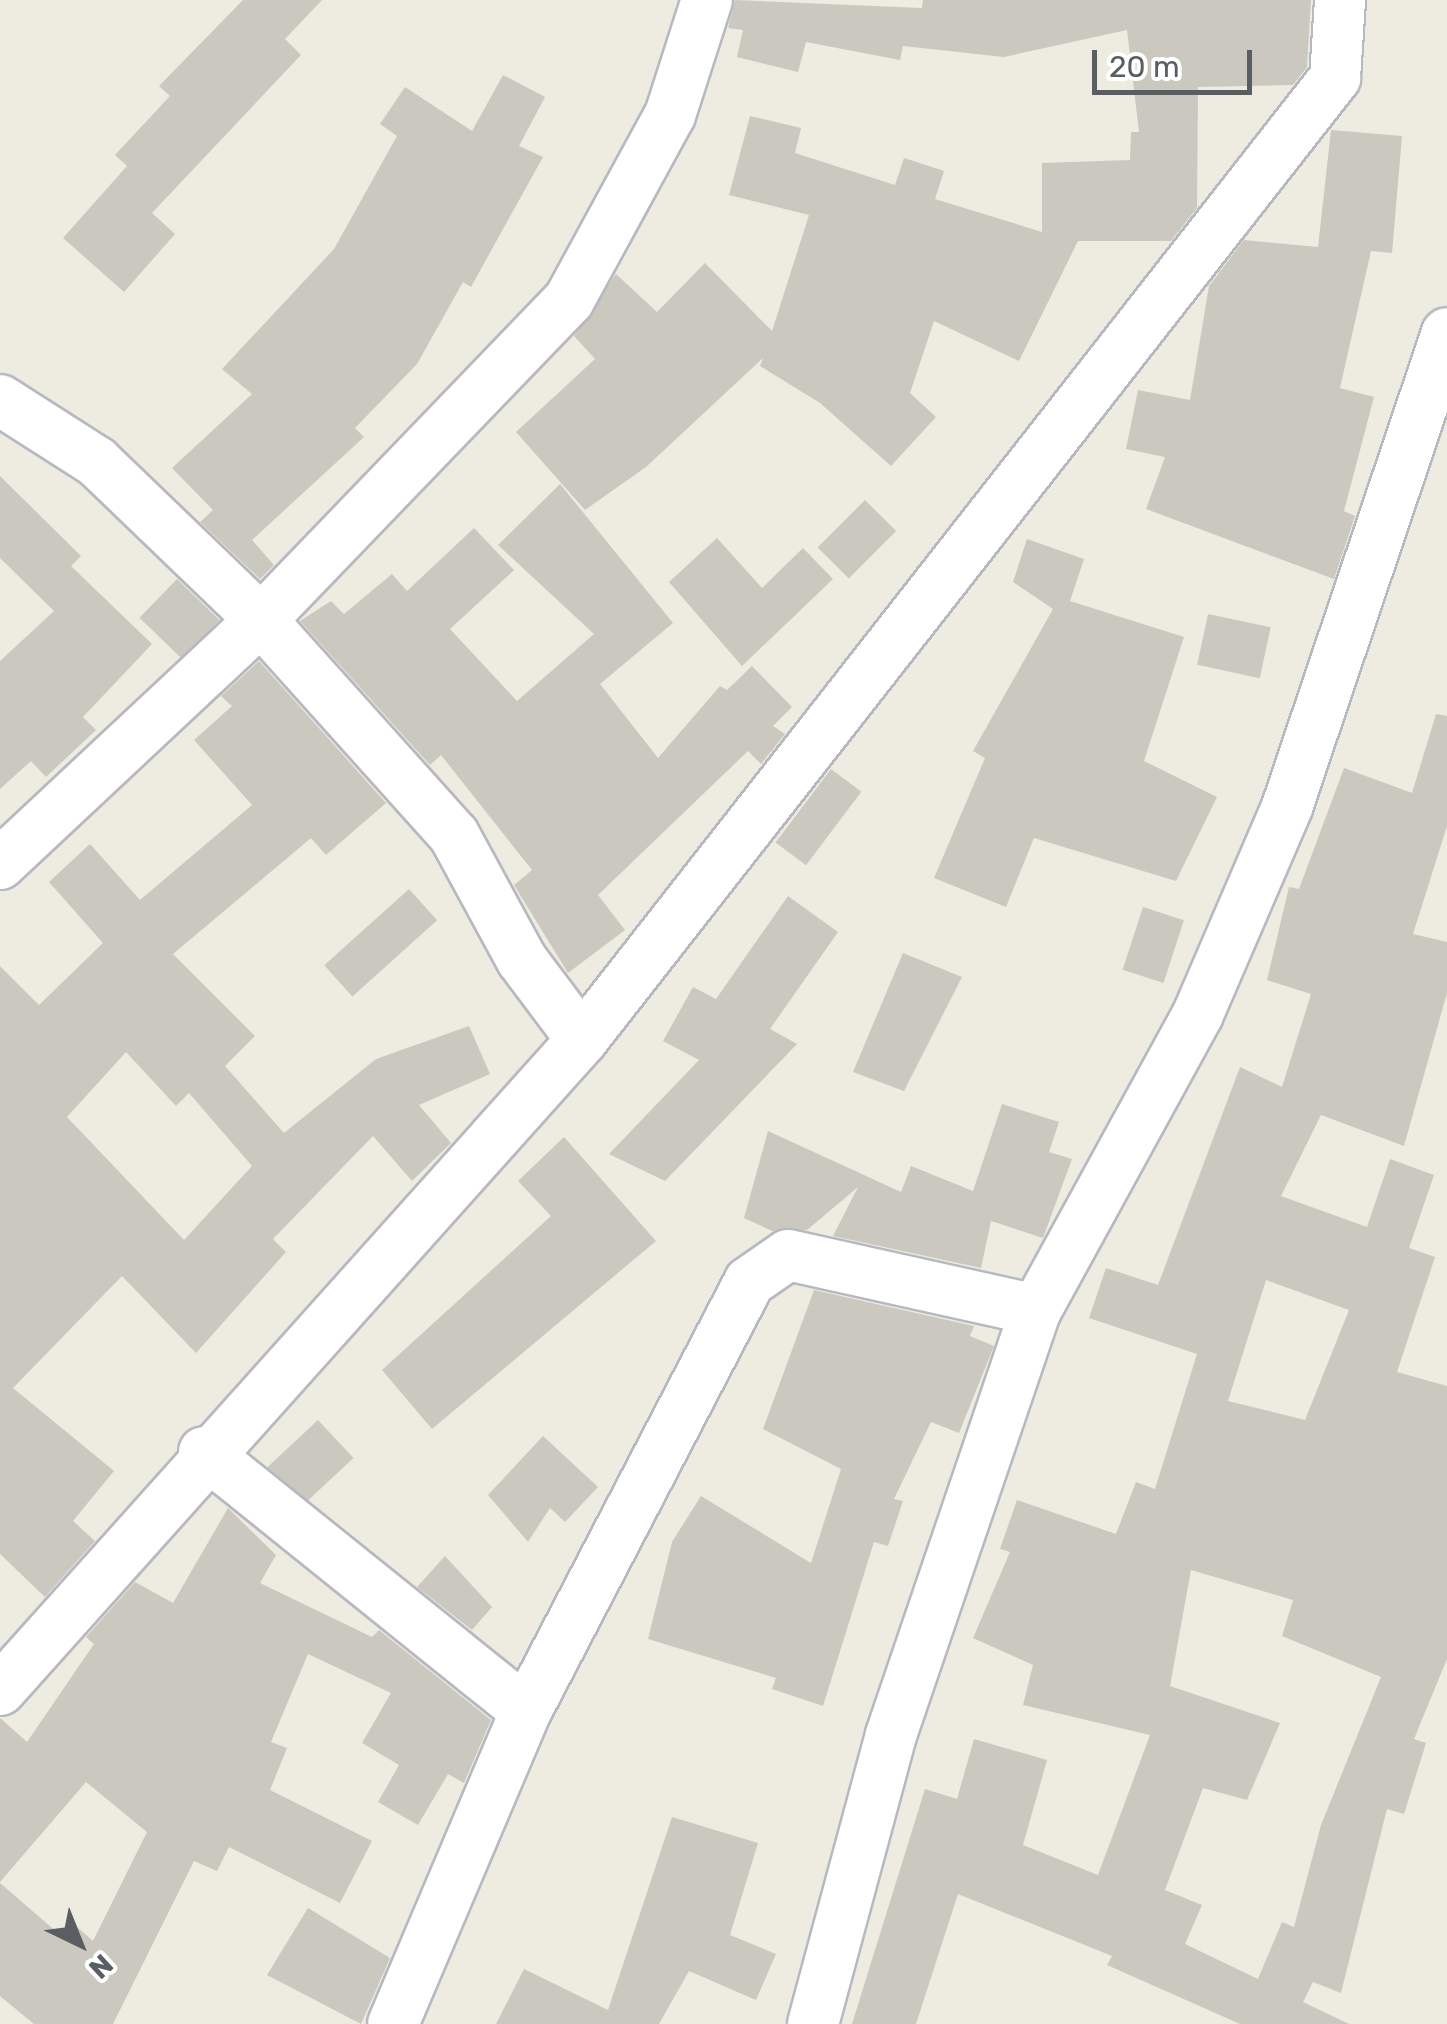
<!DOCTYPE html>
<html>
<head>
<meta charset="utf-8">
<style>
	body { margin:0 }
	#map { position:relative; width:1447px; height:2024px; overflow:hidden; background:#eeebe1; font-family:Rubik,sans-serif }
	div>[style] { position:absolute }
	.building>* { inset:0; background:#cbc8c0; transform-origin:0 0 }
	.roads { filter:drop-shadow(2px 0 #b6b9bf) drop-shadow(-2px 0 #b6b9bf) drop-shadow(0 2px #b6b9bf) drop-shadow(0 -2px #b6b9bf) }
	.minor>* { height:50px; margin:-25px; padding:0 25px; transform-origin:25px; border-radius:25px; background:#fff }
	span { translate:-50% -50%; white-space:nowrap; text-align:center; line-height:1.15; -webkit-text-stroke:10px #fff; paint-order:stroke }
	.north { position:absolute; left:30px; top:1894px; width:100px; height:100px; -webkit-text-stroke:8px #fff; paint-order:stroke; rotate:137deg; font-size:28px; font-weight:700; line-height:40px; text-align:center; color:#595e63 }
	.north::after { content:''; display:block; margin:auto; width:35px; height:45px; background:#595e63; clip-path:polygon(50% 0,100% 100%,50% 72%,0 100%) }
	.scale { position:absolute; left:1092px; top:50px; width:160px; height:45px; box-sizing:border-box; border:5px solid #595e63; border-top:0; padding-left:12px; font-size:30px; line-height:35px; white-space:nowrap; color:#595e63; -webkit-text-stroke:8px #fff; paint-order:stroke }
</style>
</head>
<body>
<div id="map">
	<div class="building">
		<i style="clip-path:polygon(243px 0,322px 0,285px 39px,301px 55px,152px 213px,175px 234px,124px 292px,63px 238px,127px 166px,115px 155px,170px 96px,159px 86px)"></i>
		<i style="clip-path:polygon(735px 0,922px 8px,923px 0,1311px 0,1307px 67px,1293px 85px,1198px 87px,1197px 208px,1171px 241px,1078px 241px,1019px 361px,934px 321px,910px 393px,936px 417px,891px 466px,820px 403px,760px 366px,763px 358px,646px 467px,585px 510px,516px 432px,595px 359px,574px 336px,616px 274px,657px 312px,705px 263px,772px 331px,809px 215px,729px 195px,750px 116px,801px 128px,795px 153px,895px 185px,904px 158px,944px 171px,935px 199px,1042px 232px,1042px 163px,1130px 160px,1131px 132px,1139px 132px,1127px 30px,1004px 57px,903px 46px,900px 60px,806px 42px,798px 72px,737px 57px,743px 30px,728px 28px)"></i>
		<i style="clip-path:polygon(503px 75px,545px 97px,519px 146px,543px 157px,471px 287px,463px 282px,417px 364px,355px 428px,364px 437px,252px 540px,274px 565px,260px 579px,200px 522px,213px 510px,172px 468px,252px 394px,222px 369px,334px 249px,397px 136px,380px 124px,405px 87px,472px 131px)"></i>
		<i style="clip-path:polygon(1331px 130px,1402px 136px,1392px 253px,1371px 251px,1340px 388px,1374px 397px,1344px 511px,1355px 516px,1334px 579px,1146px 509px,1165px 457px,1126px 449px,1138px 390px,1190px 400px,1209px 286px,1244px 240px,1318px 247px)"></i>
		<i style="clip-path:polygon(0 476px,81px 556px,71px 566px,152px 644px,83px 717px,96px 730px,46px 777px,31px 761px,0 789px,0 661px,54px 611px,0 558px)"></i>
		<i style="clip-path:polygon(560px 484px,673px 623px,600px 684px,658px 758px,720px 686px,727px 690px,752px 666px,792px 707px,773px 726px,785px 734px,761px 764px,748px 751px,598px 895px,625px 930px,568px 973px,514px 885px,532px 870px,441px 755px,430px 765px,300px 621px,331px 601px,344px 614px,392px 574px,407px 591px,474px 528px,514px 570px,450px 629px,517px 701px,594px 634px,498px 545px)"></i>
		<i style="left:865px;top:500px;width:44px;height:67px;rotate:45deg"></i>
		<i style="clip-path:polygon(717px 538px,762px 588px,803px 548px,833px 579px,742px 666px,669px 582px)"></i>
		<i style="clip-path:polygon(1027px 539px,1084px 559px,1070px 601px,1184px 637px,1144px 761px,1217px 797px,1176px 881px,1034px 838px,1006px 907px,934px 878px,985px 758px,973px 751px,1053px 609px,1013px 582px)"></i>
		<i style="left:177px;top:579px;width:59px;height:54px;rotate:44deg"></i>
		<i style="left:1208px;top:614px;width:64px;height:52px;rotate:12deg"></i>
		<i style="clip-path:polygon(evenodd,259px 661px,386px 803px,326px 855px,311px 838px,173px 954px,255px 1036px,225px 1066px,284px 1133px,376px 1059px,469px 1026px,490px 1074px,419px 1105px,451px 1143px,412px 1181px,373px 1136px,273px 1239px,286px 1252px,196px 1353px,122px 1276px,13px 1388px,114px 1471px,73px 1521px,95px 1541px,45px 1597px,0 1554px,0 966px,39px 1005px,103px 943px,49px 882px,90px 844px,140px 900px,252px 805px,194px 740px,232px 706px,221px 696px,259px 661px,126px 1052px,176px 1106px,189px 1093px,252px 1166px,184px 1240px,67px 1117px,126px 1052px)"></i>
		<i style="clip-path:polygon(evenodd,1436px 714px,1447px 716px,1447px 826px,1413px 934px,1447px 942px,1447px 993px,1404px 1146px,1321px 1115px,1281px 1196px,1367px 1227px,1390px 1159px,1434px 1175px,1409px 1248px,1435px 1257px,1397px 1372px,1447px 1386px,1447px 1659px,1414px 1739px,1426px 1743px,1404px 1814px,1387px 1809px,1341px 1993px,1313px 1982px,1303px 2002px,1349px 2024px,1240px 2024px,1107px 1965px,1112px 1956px,958px 1894px,916px 2024px,852px 2024px,925px 1789px,957px 1799px,974px 1739px,1047px 1760px,1023px 1845px,1098px 1875px,1150px 1735px,1023px 1705px,1033px 1665px,973px 1638px,1010px 1552px,1000px 1549px,1017px 1500px,1116px 1534px,1136px 1482px,1155px 1489px,1197px 1354px,1089px 1318px,1106px 1268px,1158px 1285px,1240px 1067px,1282px 1087px,1311px 994px,1267px 980px,1289px 887px,1299px 889px,1344px 768px,1412px 793px,1436px 714px,1266px 1280px,1349px 1310px,1305px 1420px,1228px 1401px,1266px 1280px,1436px 714px,1191px 1570px,1293px 1600px,1282px 1636px,1381px 1677px,1321px 1825px,1294px 1927px,1282px 1922px,1258px 1979px,1185px 1944px,1202px 1905px,1165px 1890px,1203px 1788px,1247px 1800px,1280px 1723px,1170px 1686px,1191px 1570px)"></i>
		<i style="left:831px;top:769px;width:38px;height:92px;rotate:37deg"></i>
		<i style="left:409px;top:889px;width:42px;height:114px;rotate:48deg"></i>
		<i style="clip-path:polygon(788px 896px,838px 932px,770px 1029px,797px 1044px,665px 1181px,609px 1154px,699px 1060px,663px 1041px,693px 987px,716px 999px)"></i>
		<i style="left:1143px;top:907px;width:43px;height:66px;rotate:18deg"></i>
		<i style="clip-path:polygon(903px 953px,962px 977px,904px 1091px,853px 1072px)"></i>
		<i style="clip-path:polygon(1002px 1104px,1059px 1122px,1049px 1152px,1072px 1159px,1043px 1238px,991px 1221px,981px 1268px,833px 1236px,858px 1187px,807px 1230px,772px 1231px,744px 1218px,768px 1131px,901px 1192px,911px 1166px,973px 1191px)"></i>
		<i style="clip-path:polygon(564px 1137px,656px 1241px,432px 1429px,382px 1370px,551px 1216px,518px 1181px)"></i>
		<i style="clip-path:polygon(814px 1290px,974px 1326px,970px 1336px,994px 1346px,959px 1433px,931px 1422px,894px 1499px,903px 1501px,888px 1546px,874px 1542px,823px 1706px,772px 1689px,776px 1678px,648px 1639px,672px 1542px,701px 1496px,811px 1563px,841px 1469px,763px 1429px)"></i>
		<i style="left:318px;top:1420px;width:52px;height:69px;rotate:47deg"></i>
		<i style="clip-path:polygon(543px 1436px,598px 1487px,565px 1522px,550px 1508px,528px 1542px,488px 1495px)"></i>
		<i style="clip-path:polygon(228px 1508px,276px 1555px,260px 1583px,372px 1637px,379px 1630px,491px 1720px,464px 1783px,448px 1774px,418px 1825px,378px 1802px,399px 1765px,362px 1743px,391px 1693px,308px 1654px,271px 1742px,287px 1748px,270px 1790px,372px 1841px,340px 1903px,229px 1847px,217px 1871px,194px 1861px,113px 2024px,34px 2024px,0 1996px,0 1883px,66px 1940px,77px 1927px,93px 1941px,147px 1832px,86px 1782px,0 1882px,0 1718px,27px 1742px,94px 1644px,86px 1637px,135px 1582px,173px 1603px)"></i>
		<i style="clip-path:polygon(445px 1556px,492px 1607px,472px 1630px,417px 1587px)"></i>
		<i style="clip-path:polygon(672px 1817px,758px 1843px,730px 1935px,776px 1954px,756px 2000px,689px 1971px,659px 2024px,496px 2024px,524px 1969px,608px 2010px)"></i>
		<i style="clip-path:polygon(308px 1908px,390px 1958px,361px 2024px,267px 1975px)"></i>
	</div>
	<div class="roads">
		<div class="minor">
			<i style="left:0;top:400px;width:115px;rotate:32.6deg"></i>
			<i style="left:97px;top:462px;width:228px;rotate:43.9deg"></i>
			<i style="left:261px;top:620px;width:289px;rotate:48.1deg"></i>
			<i style="left:454px;top:835px;width:142px;rotate:61.5deg"></i>
			<i style="left:522px;top:960px;width:100px;rotate:53.1deg"></i>
			<i style="left:0;top:864px;width:357px;rotate:-43.1deg"></i>
			<i style="left:261px;top:620px;width:444px;rotate:-46.1deg"></i>
			<i style="left:569px;top:300px;width:211px;rotate:-61.4deg"></i>
			<i style="left:670px;top:115px;width:121px;rotate:-72.2deg"></i>
			<i style="left:204px;top:1452px;width:413px;rotate:38.8deg"></i>
			<i style="left:0;top:1690px;width:872px;rotate:-48.16deg"></i>
			<i style="left:582px;top:1040px;width:1222px;rotate:-51.95deg"></i>
			<i style="left:1335px;top:78px;width:78px;rotate:-86.3deg"></i>
			<i style="left:393px;top:2024px;width:340px;rotate:-67deg"></i>
			<i style="left:526px;top:1711px;width:483px;rotate:-62.5deg"></i>
			<i style="left:749px;top:1282px;width:47px;rotate:-34.7deg"></i>
			<i style="left:788px;top:1255px;width:254px;rotate:12.5deg"></i>
			<i style="left:813px;top:2024px;width:299px;rotate:-74.9deg"></i>
			<i style="left:891px;top:1735px;width:449px;rotate:-71.2deg"></i>
			<i style="left:1036px;top:1310px;width:337px;rotate:-61.3deg"></i>
			<i style="left:1198px;top:1014px;width:225px;rotate:-66.7deg"></i>
			<i style="left:1287px;top:807px;width:500px;rotate:-71.35deg"></i>
		</div>
	</div>
	<div class="north">N</div>
	<div class="scale">20 m</div>
</div>
</body>
</html>
